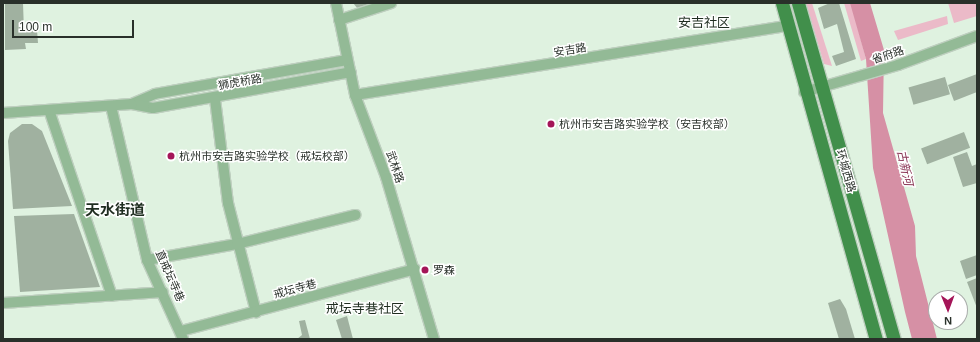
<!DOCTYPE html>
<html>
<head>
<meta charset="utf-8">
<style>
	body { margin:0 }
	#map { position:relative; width:980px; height:342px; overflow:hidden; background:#dff2e0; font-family:Helvetica,"Noto Sans SC",sans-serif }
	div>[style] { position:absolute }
	.green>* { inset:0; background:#ebbac8 }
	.water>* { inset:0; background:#d690a5 }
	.building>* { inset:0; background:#a0b1a0; transform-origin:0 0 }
	.roads { filter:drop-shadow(1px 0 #becfbf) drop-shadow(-1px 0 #becfbf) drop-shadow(0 1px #becfbf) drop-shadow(0 -1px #becfbf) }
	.minor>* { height:10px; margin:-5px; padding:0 5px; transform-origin:5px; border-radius:5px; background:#93ba96 }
	.major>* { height:13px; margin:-6.5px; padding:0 6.5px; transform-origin:6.5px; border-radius:6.5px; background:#418f4b }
	.dots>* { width:11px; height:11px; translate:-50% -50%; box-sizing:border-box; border:2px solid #fff; border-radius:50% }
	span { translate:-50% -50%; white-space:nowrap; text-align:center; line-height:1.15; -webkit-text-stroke:3px #fff; paint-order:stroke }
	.street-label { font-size:11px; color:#29302a }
	.poi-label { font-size:11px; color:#29302a }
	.left { translate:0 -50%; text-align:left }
	.water-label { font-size:12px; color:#8a3655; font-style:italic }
	.quarter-label { font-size:13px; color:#1f2d20 }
	.district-label { font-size:15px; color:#1f2d20; font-weight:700 }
	.frame { position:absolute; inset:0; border:4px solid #29302a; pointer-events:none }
	.north { position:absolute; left:928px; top:290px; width:40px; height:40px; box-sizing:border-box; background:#fff; border:1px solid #a9acaa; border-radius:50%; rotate:179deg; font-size:11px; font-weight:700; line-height:16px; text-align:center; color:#29302a }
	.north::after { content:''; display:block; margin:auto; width:14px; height:18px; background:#a41558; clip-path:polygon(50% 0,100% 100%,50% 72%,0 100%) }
	.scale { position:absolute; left:12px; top:20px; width:122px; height:18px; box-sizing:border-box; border:2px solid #29302a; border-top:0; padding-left:5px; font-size:12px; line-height:14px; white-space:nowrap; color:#29302a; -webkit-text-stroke:3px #fff; paint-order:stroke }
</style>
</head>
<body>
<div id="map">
	<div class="green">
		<i style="clip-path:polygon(806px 3px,812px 3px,832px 66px,824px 64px)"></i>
		<i style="clip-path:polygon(844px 3px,851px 3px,866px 59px,861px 61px)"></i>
		<i style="clip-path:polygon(948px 3px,977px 4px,977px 16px,954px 23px)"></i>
		<i style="clip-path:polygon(947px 16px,948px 24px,898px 40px,894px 31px)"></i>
	</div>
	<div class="water">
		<i style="clip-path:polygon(850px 3px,870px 3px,884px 50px,883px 113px,915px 226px,916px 256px,937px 339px,912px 339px,905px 312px,873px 168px,866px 59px)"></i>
	</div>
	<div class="building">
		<i style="clip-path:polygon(5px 3px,23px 3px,24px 31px,37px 30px,38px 43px,25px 43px,26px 49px,5px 50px)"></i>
		<i style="clip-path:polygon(353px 3px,374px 3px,358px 9px)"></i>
		<i style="clip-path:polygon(830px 3px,839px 3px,856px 59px,836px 66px,832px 56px,844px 52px,837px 24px,824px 29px,818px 8px)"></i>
		<i style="clip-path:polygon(977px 74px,977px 92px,954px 101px,948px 85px)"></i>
		<i style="left:945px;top:77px;width:18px;height:38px;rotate:74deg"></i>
		<i style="clip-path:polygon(22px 124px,32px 124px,42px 131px,72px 206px,13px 209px,8px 141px,10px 133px)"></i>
		<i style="left:964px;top:132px;width:17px;height:46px;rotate:69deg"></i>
		<i style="clip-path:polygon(967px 152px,972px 166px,977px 164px,977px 183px,963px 187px,953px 157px)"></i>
		<i style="clip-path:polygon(74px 214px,100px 287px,20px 292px,14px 216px)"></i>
		<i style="clip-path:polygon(977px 255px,977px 275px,966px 279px,960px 261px)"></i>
		<i style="clip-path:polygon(977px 278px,977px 308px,967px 282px)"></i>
		<i style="clip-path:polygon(840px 299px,846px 309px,855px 339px,839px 339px,828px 303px)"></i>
		<i style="clip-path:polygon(347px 316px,353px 339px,342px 339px,336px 320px)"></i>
		<i style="clip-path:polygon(305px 320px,310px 339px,297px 339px,302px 335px,299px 321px)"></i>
	</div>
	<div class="roads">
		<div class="minor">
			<i style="left:336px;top:3px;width:94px;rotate:78.3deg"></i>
			<i style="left:355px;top:95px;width:88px;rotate:69.3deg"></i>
			<i style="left:386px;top:177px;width:169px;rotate:73.5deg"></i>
			<i style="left:339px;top:20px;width:55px;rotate:-18.1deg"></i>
			<i style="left:347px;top:60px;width:195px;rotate:170deg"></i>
			<i style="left:155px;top:94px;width:25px;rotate:157deg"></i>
			<i style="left:132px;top:104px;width:21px;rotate:11deg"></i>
			<i style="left:153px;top:108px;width:201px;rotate:-10.3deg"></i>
			<i style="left:804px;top:92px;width:98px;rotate:-16deg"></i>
			<i style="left:898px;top:65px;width:84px;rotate:-20.2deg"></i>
			<i style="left:355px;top:95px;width:438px;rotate:-9.1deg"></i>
			<i style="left:215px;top:99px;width:105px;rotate:82.9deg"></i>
			<i style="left:228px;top:203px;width:113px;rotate:75.6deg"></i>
			<i style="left:111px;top:106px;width:158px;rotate:76.8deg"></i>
			<i style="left:147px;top:260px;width:87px;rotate:65.5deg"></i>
			<i style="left:49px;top:110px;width:196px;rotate:71.3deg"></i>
			<i style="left:3px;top:113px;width:129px;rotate:-4deg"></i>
			<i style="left:147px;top:260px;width:91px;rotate:-10.1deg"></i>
			<i style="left:237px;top:244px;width:122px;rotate:-13.8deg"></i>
			<i style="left:3px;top:303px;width:160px;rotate:-3.9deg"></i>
			<i style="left:181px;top:331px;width:242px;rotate:-14.8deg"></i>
		</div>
		<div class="major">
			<i style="left:782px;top:3px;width:349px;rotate:74.4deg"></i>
			<i style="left:798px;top:3px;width:349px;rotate:74.1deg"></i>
		</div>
	</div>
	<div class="dots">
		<i style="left:551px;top:124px;background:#a41558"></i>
		<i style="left:171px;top:156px;background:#a41558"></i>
		<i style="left:425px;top:270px;background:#a41558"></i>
	</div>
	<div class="street-label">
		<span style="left:570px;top:50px;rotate:-9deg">安吉路</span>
		<span style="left:888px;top:55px;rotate:-18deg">省府路</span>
		<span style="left:240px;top:82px;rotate:-10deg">狮虎桥路</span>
		<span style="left:395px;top:167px;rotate:71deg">武林路</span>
		<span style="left:846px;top:171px;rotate:74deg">环城西路</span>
		<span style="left:170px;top:276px;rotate:66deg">直戒坛寺巷</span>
		<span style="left:295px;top:289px;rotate:-15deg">戒坛寺巷</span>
	</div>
	<div class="poi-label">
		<span class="left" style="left:559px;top:124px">杭州市安吉路实验学校（安吉校部）</span>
		<span class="left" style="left:179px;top:156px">杭州市安吉路实验学校（戒坛校部）</span>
		<span class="left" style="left:433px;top:270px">罗森</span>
	</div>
	<div class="water-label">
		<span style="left:904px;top:168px;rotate:78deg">古新河</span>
	</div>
	<div class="quarter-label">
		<span style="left:704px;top:23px">安吉社区</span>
		<span style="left:365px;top:309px">戒坛寺巷社区</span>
	</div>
	<div class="district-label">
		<span style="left:115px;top:210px">天水街道</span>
	</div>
	<div class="frame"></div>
	<div class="north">N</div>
	<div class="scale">100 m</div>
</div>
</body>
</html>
